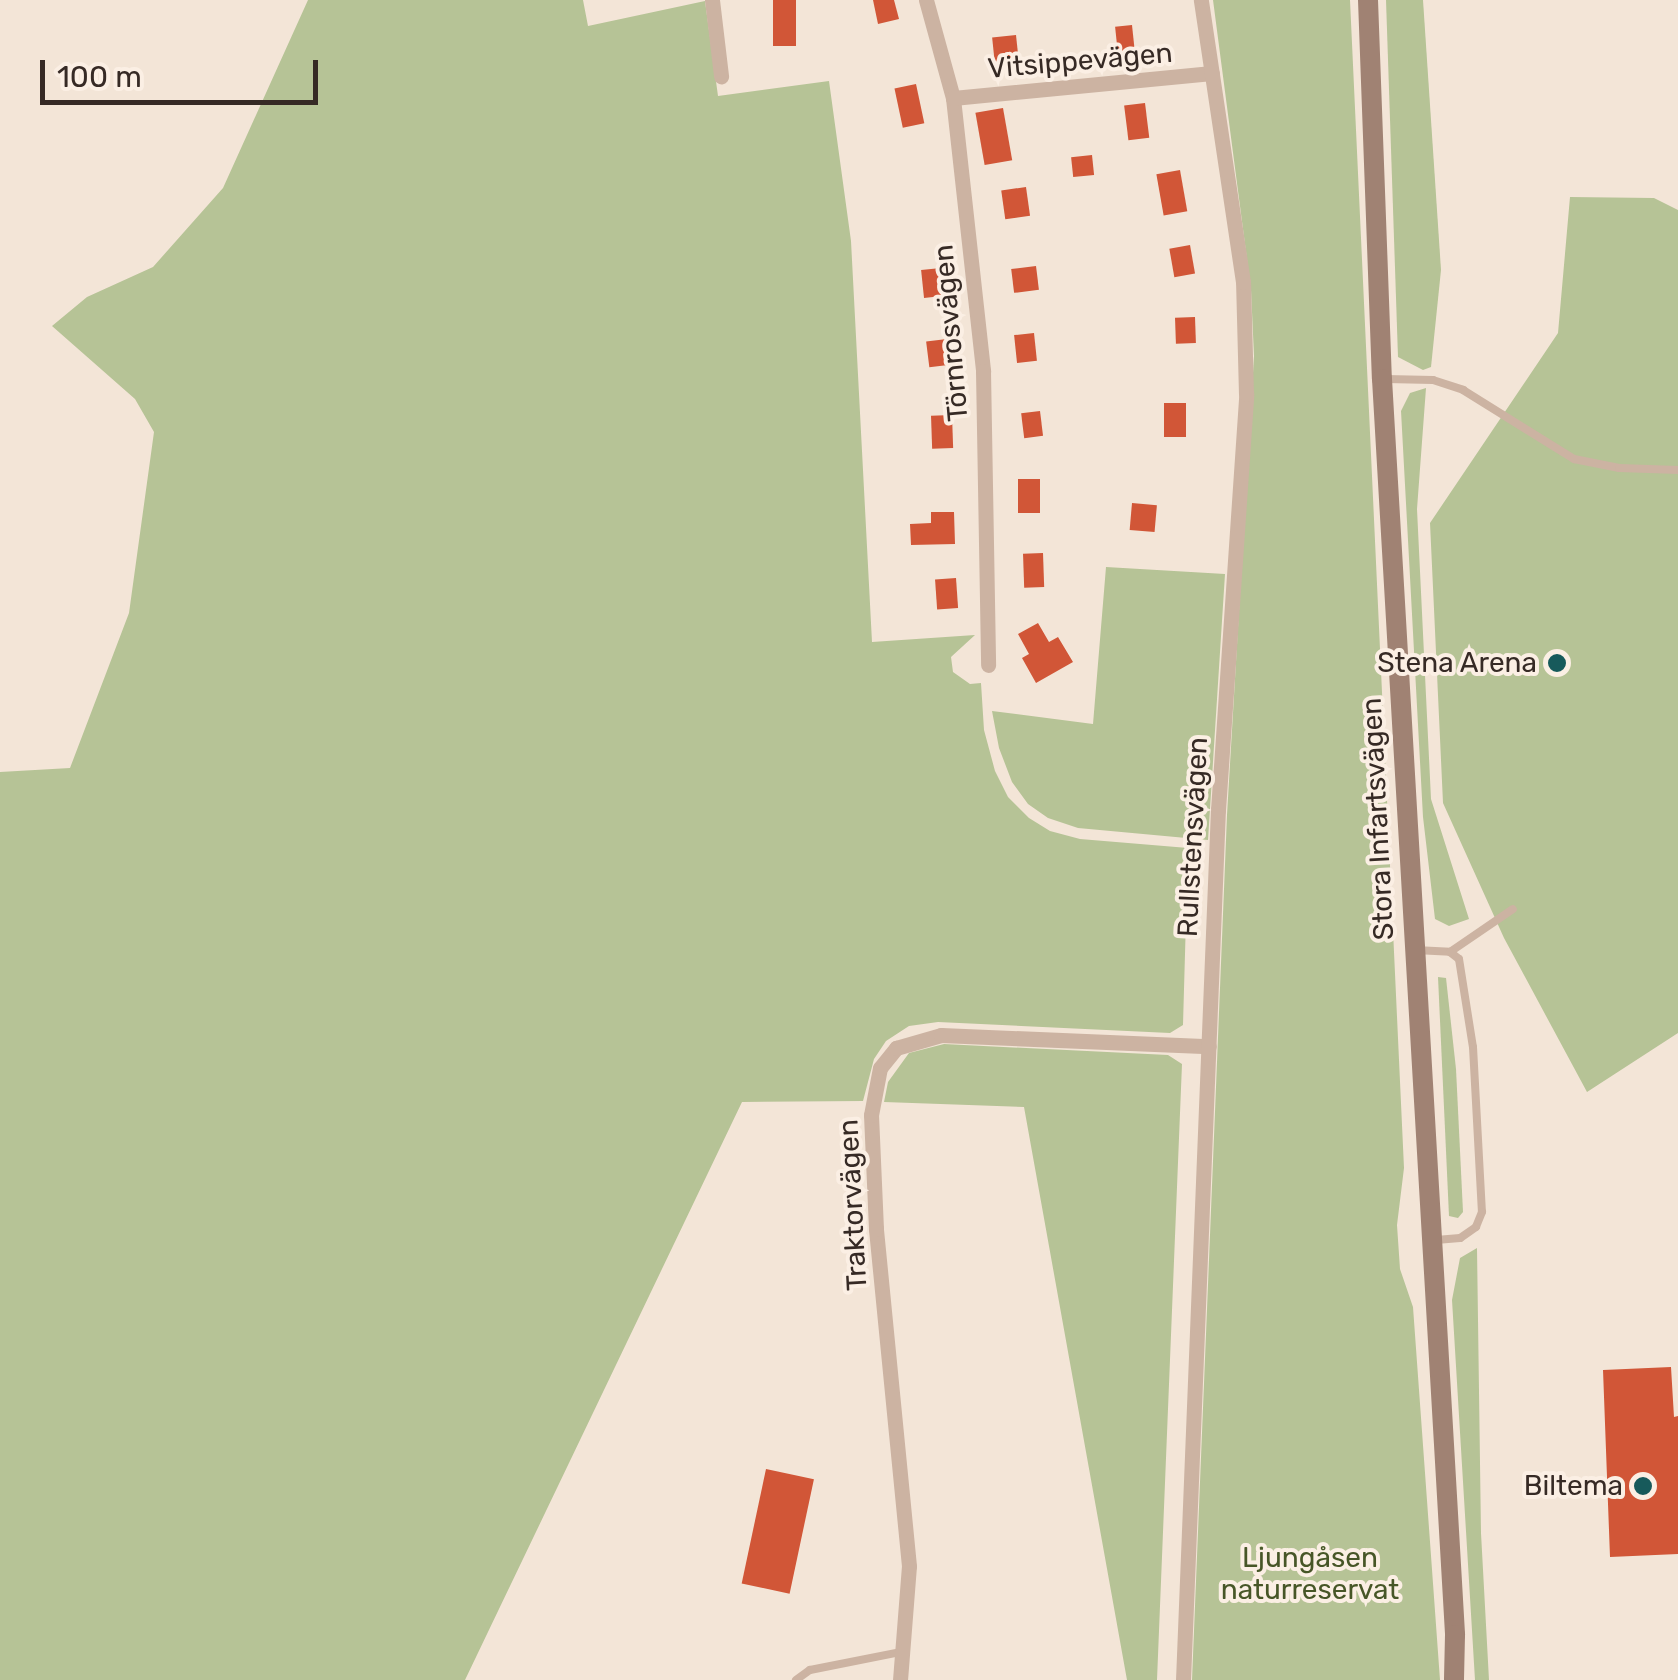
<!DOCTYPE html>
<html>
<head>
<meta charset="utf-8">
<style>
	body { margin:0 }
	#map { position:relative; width:1678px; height:1680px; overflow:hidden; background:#f3e5d7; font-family:Rubik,sans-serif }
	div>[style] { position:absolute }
	.green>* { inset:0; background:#b6c396 }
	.building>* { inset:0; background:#d15637; transform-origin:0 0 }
	.service>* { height:8px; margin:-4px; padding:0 4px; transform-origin:4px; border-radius:4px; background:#ccb3a2 }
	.minor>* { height:15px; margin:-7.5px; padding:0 7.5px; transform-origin:7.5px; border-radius:7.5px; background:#ccb3a2 }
	.secondary>* { height:20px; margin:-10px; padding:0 10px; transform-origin:10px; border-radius:10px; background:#a08273 }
	.dots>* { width:28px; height:28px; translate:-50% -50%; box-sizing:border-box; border:5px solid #fbefe4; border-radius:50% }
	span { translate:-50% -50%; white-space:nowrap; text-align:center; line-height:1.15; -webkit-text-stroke:8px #fbefe4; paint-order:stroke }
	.street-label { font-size:28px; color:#362a25 }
	.poi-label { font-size:28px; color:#362a25 }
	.right { translate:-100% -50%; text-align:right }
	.park-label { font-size:28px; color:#475627 }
	.scale { position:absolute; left:40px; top:60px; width:278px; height:45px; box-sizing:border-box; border:5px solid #362a25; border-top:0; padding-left:12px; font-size:30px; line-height:35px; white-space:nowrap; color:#362a25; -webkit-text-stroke:8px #fbefe4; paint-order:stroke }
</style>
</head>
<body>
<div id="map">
	<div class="green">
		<i style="clip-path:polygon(308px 0,583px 0,588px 26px,705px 1px,718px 96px,829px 81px,851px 241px,872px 642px,975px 635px,951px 657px,953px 672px,970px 684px,981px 683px,984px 730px,995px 771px,1008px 797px,1029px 818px,1050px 831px,1080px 839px,1188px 848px,1183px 1025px,1170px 1033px,938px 1022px,909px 1026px,886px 1041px,874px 1059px,863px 1101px,742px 1102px,465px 1680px,0 1680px,0 772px,70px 768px,129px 613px,154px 432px,135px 399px,52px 326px,87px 297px,153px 267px,223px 188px)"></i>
		<i style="clip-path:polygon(1213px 0,1350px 0,1404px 1168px,1397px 1225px,1400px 1269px,1413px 1307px,1440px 1680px,1192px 1680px,1227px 815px,1254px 356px,1251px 290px)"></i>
		<i style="clip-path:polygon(1386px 0,1423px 0,1441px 270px,1431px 367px,1423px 370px,1398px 357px)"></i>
		<i style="clip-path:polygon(1570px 197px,1654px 198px,1678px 210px,1678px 1033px,1587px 1092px,1504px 938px,1443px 803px,1430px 523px,1558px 333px)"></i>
		<i style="clip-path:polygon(1426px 388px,1417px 509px,1431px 799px,1469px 919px,1449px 926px,1435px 919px,1423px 817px,1401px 411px,1410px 393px)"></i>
		<i style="clip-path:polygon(1106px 567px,1225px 574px,1208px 840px,1078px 828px,1048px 818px,1028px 804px,1012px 782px,999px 748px,992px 711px,1093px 724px)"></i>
		<i style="clip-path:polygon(1438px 977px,1446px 978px,1456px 1069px,1463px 1212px,1458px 1218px,1449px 1216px)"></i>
		<i style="clip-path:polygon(944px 1044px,1168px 1055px,1182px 1064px,1157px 1680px,1127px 1680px,1024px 1107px,884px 1102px,888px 1082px,909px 1053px)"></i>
		<i style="clip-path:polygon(1477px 1248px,1481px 1533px,1489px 1680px,1475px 1680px,1452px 1300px,1460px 1258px)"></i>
	</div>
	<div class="building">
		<i style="left:773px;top:0;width:23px;height:46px"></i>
		<i style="clip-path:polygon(873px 0,894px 0,899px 19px,878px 24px)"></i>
		<i style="left:1132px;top:25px;width:27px;height:17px;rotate:84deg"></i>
		<i style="left:1016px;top:35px;width:27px;height:24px;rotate:84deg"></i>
		<i style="left:916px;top:84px;width:40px;height:22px;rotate:78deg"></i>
		<i style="left:1145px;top:103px;width:35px;height:21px;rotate:83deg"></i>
		<i style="left:1003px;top:108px;width:53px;height:28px;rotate:80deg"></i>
		<i style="left:1092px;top:155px;width:20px;height:21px;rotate:84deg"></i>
		<i style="left:1180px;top:170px;width:42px;height:24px;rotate:80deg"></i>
		<i style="left:1026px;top:187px;width:29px;height:25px;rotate:82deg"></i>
		<i style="left:1190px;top:245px;width:29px;height:21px;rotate:80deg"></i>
		<i style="left:1036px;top:266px;width:24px;height:25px;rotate:83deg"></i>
		<i style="left:941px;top:268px;width:28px;height:20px;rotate:84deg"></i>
		<i style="left:1195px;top:317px;width:26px;height:20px;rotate:88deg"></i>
		<i style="left:1034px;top:333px;width:28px;height:20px;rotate:84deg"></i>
		<i style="left:947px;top:339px;width:26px;height:21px;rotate:83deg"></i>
		<i style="left:1164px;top:403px;width:22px;height:34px"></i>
		<i style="left:1040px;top:411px;width:25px;height:19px;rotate:83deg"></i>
		<i style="left:952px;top:415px;width:33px;height:21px;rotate:88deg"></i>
		<i style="left:1018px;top:479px;width:22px;height:34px"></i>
		<i style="left:1132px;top:503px;width:25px;height:27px;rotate:5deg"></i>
		<i style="clip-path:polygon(931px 512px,954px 512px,955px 544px,911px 545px,910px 524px,931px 523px)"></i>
		<i style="left:1043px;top:553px;width:34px;height:20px;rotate:88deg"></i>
		<i style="left:956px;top:578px;width:30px;height:21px;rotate:86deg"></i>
		<i style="clip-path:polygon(1038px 623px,1049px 642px,1058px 637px,1073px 662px,1036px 683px,1022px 658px,1029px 654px,1018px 634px)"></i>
		<i style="clip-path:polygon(1671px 1367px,1674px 1417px,1678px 1416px,1678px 1554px,1610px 1557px,1603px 1370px)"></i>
		<i style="left:766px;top:1469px;width:49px;height:117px;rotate:12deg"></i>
	</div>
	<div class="service">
		<i style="left:1386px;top:379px;width:47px;rotate:1.2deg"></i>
		<i style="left:1433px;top:380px;width:32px;rotate:18deg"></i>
		<i style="left:1463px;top:390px;width:131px;rotate:31.9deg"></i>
		<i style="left:1574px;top:459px;width:46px;rotate:11.3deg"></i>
		<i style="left:1619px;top:468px;width:59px;rotate:1.9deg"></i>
		<i style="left:1415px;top:950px;width:35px;rotate:3deg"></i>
		<i style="left:1450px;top:952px;width:11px;rotate:38deg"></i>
		<i style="left:1459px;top:959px;width:89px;rotate:81deg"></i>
		<i style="left:1473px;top:1047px;width:165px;rotate:86.9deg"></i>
		<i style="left:1482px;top:1212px;width:16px;rotate:112deg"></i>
		<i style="left:1476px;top:1227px;width:19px;rotate:145deg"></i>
		<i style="left:1460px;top:1238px;width:24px;rotate:175deg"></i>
		<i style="left:1450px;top:952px;width:76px;rotate:-34.3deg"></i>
		<i style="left:796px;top:1680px;width:17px;rotate:-36deg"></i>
		<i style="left:810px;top:1670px;width:93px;rotate:-11.2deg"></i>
	</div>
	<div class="minor">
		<i style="left:712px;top:0;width:77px;rotate:83.2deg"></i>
		<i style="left:926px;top:0;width:102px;rotate:74.6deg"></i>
		<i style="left:953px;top:98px;width:275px;rotate:83.7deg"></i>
		<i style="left:983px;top:371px;width:294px;rotate:89deg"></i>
		<i style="left:953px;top:98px;width:260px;rotate:-5.5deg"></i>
		<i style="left:900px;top:1680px;width:114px;rotate:-85.5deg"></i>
		<i style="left:909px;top:1566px;width:339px;rotate:-95.6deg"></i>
		<i style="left:876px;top:1229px;width:114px;rotate:-92.5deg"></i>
		<i style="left:871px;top:1115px;width:48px;rotate:-79.2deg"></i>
		<i style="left:880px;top:1068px;width:26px;rotate:-51deg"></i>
		<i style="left:896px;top:1048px;width:47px;rotate:-16.1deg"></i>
		<i style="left:941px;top:1035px;width:268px;rotate:2.4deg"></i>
		<i style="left:1183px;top:1680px;width:871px;rotate:-87.7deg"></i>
		<i style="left:1218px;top:810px;width:417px;rotate:-86.1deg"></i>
		<i style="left:1246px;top:394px;width:112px;rotate:-91.5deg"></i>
		<i style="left:1243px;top:282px;width:285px;rotate:-98.5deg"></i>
	</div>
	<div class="secondary">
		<i style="left:1368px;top:0;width:379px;rotate:87.9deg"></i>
		<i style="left:1382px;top:379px;width:1258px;rotate:86.67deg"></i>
		<i style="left:1455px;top:1635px;width:45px;rotate:91.3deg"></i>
	</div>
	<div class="dots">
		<i style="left:1557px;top:663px;background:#175a5b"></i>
		<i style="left:1643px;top:1486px;background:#175a5b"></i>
	</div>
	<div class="street-label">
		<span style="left:1080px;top:61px;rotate:-5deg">Vitsippevägen</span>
		<span style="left:951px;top:333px;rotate:-95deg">Törnrosvägen</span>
		<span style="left:1378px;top:819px;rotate:-93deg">Stora Infartsvägen</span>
		<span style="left:1193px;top:837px;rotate:-87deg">Rullstensvägen</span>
		<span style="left:853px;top:1205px;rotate:-93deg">Traktorvägen</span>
	</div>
	<div class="poi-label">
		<span class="right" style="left:1537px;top:663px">Stena Arena</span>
		<span class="right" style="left:1623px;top:1486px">Biltema</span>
	</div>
	<div class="park-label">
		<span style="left:1310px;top:1574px">Ljungåsen<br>naturreservat</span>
	</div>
	<div class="scale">100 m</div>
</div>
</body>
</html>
